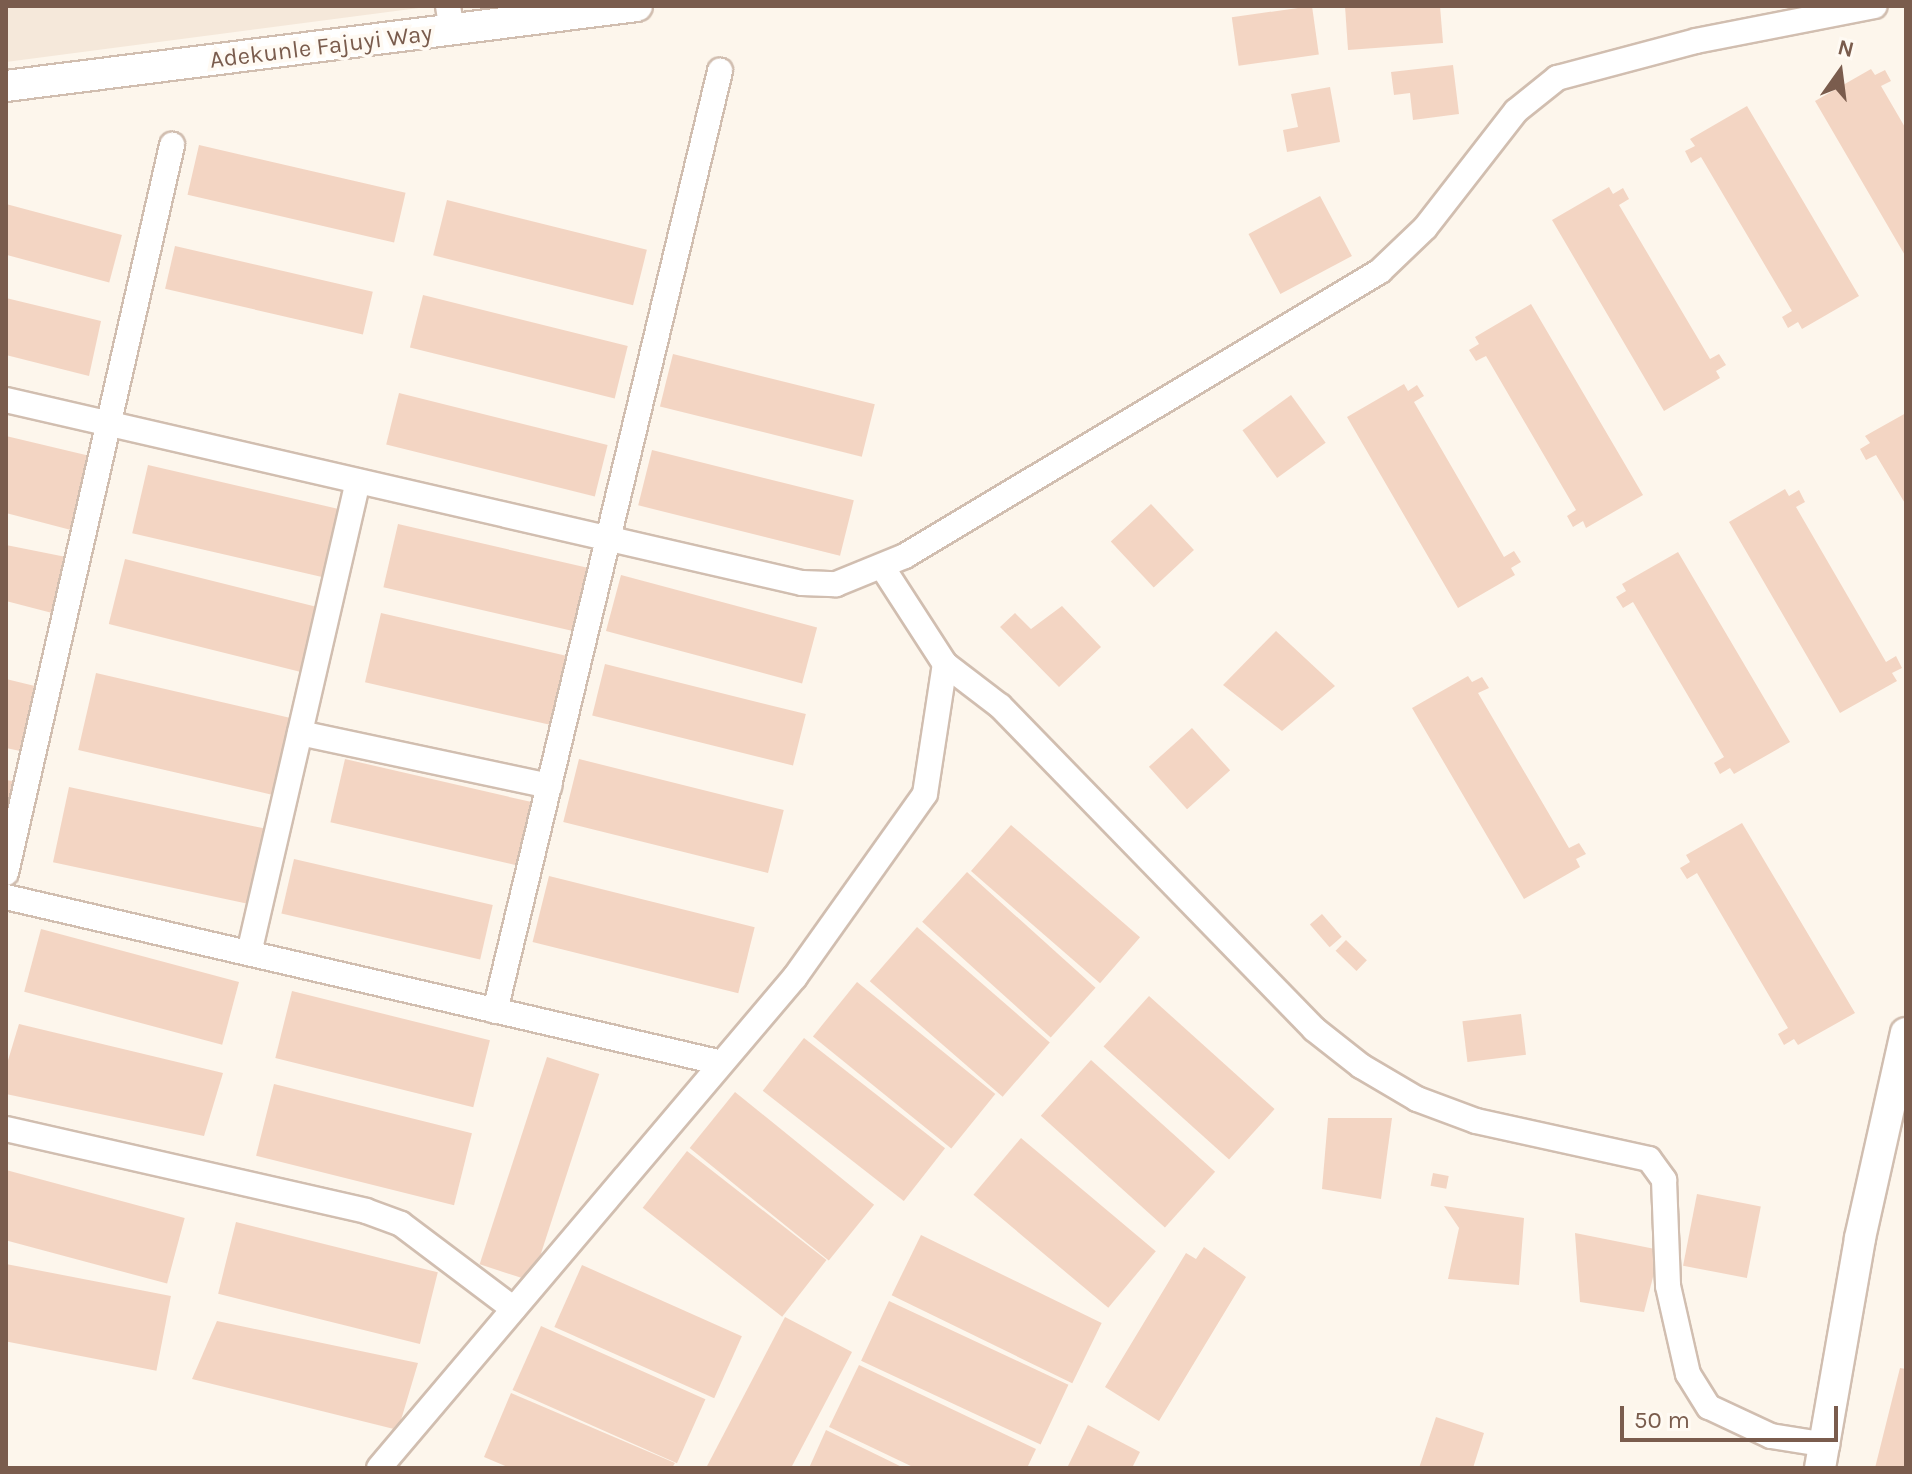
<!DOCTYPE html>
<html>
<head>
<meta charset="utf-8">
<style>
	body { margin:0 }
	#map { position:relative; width:1912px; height:1474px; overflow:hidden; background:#fdf6ec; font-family:Karla,sans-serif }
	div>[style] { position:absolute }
	.residential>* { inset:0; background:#f5e8da }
	.building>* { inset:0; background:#f3d5c3; transform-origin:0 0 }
	.roads { filter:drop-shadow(2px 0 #d1beb0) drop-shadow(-2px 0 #d1beb0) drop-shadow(0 2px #d1beb0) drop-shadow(0 -2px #d1beb0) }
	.minor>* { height:24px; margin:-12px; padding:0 12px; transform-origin:12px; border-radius:12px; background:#fff }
	.tertiary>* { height:30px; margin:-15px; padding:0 15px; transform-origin:15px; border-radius:15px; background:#fff }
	span { translate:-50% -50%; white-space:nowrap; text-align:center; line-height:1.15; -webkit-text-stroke:7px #fffaf3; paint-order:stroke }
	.street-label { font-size:24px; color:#7a5c4d }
	.frame { position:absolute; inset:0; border:8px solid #7a5c4d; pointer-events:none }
	.north { position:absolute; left:1800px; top:32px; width:80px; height:80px; -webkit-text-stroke:6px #fffaf3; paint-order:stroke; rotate:14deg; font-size:22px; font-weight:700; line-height:32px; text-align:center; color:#7a5c4d }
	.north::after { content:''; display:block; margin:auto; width:28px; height:36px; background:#7a5c4d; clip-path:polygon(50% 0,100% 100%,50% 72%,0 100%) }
	.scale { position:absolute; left:1620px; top:1406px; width:218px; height:36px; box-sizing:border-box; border:4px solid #7a5c4d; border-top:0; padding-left:10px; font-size:24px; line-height:28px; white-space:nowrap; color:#7a5c4d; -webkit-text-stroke:6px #fffaf3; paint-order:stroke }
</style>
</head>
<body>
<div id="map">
	<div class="residential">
		<i style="clip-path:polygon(6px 6px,434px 6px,6px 62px)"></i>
	</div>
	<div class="building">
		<i style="left:1312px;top:6px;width:49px;height:81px;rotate:82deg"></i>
		<i style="clip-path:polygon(1345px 6px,1440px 6px,1443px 43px,1348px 50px)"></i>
		<i style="clip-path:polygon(1453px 65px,1459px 114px,1413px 120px,1410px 93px,1394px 95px,1391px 72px)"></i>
		<i style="clip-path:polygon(1871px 69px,1875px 75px,1885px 70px,1891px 81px,1881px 86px,1906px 129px,1906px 257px,1815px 101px)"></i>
		<i style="clip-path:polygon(1330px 87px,1340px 142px,1287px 152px,1283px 130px,1298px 127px,1291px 94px)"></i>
		<i style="clip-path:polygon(1747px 106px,1859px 296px,1802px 329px,1798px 322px,1788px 328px,1782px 317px,1792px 311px,1701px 157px,1691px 163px,1685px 151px,1695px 146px,1690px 139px)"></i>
		<i style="left:199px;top:145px;width:212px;height:51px;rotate:13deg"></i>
		<i style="clip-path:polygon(1609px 187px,1613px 194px,1623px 188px,1629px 199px,1619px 205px,1710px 359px,1719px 354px,1726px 365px,1716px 371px,1720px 378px,1664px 411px,1552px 220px)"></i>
		<i style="left:1320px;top:196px;width:68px;height:81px;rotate:62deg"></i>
		<i style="left:447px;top:200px;width:206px;height:57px;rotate:14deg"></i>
		<i style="left:6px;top:204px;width:120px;height:49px;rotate:15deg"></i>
		<i style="left:175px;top:246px;width:203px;height:44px;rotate:13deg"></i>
		<i style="left:423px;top:295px;width:211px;height:54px;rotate:14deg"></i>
		<i style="clip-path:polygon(6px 298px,101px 321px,89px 376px,6px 355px)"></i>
		<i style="clip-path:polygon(1531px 304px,1643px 495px,1586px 528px,1583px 521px,1573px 527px,1567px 516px,1576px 510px,1486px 356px,1476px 361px,1469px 350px,1479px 344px,1475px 337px)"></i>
		<i style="left:673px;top:354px;width:208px;height:54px;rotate:14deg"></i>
		<i style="clip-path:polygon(1404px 384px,1408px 391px,1417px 385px,1424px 396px,1414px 402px,1504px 557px,1514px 551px,1521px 562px,1511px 568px,1515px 575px,1458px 608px,1347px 417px)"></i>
		<i style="left:399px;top:393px;width:215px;height:53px;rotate:14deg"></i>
		<i style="left:1291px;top:395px;width:59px;height:60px;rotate:54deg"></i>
		<i style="clip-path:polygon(1906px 413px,1906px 505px,1876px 455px,1866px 460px,1860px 449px,1870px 443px,1865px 436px)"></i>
		<i style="clip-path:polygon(6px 436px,90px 456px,71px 530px,6px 513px)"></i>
		<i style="left:652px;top:450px;width:208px;height:57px;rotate:14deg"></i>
		<i style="left:148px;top:465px;width:198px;height:70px;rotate:13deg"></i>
		<i style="clip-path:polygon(1785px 489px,1789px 496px,1799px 490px,1805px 502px,1796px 507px,1886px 662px,1896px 656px,1902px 668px,1892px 673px,1897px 681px,1840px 713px,1729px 522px)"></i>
		<i style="left:1151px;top:504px;width:63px;height:55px;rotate:47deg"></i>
		<i style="left:398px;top:524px;width:200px;height:65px;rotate:13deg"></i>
		<i style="clip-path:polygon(6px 545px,71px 558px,56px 614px,6px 601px)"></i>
		<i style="clip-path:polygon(1678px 552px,1790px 742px,1734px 774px,1730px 768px,1720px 774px,1714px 763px,1724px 757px,1633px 602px,1623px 608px,1616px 597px,1626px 591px,1622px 584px)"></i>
		<i style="left:125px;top:559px;width:200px;height:67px;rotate:14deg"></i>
		<i style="left:621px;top:575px;width:203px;height:58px;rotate:15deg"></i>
		<i style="clip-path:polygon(1062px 606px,1101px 647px,1059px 687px,1000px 627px,1015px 613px,1031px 629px)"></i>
		<i style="left:381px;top:613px;width:192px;height:71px;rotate:13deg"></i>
		<i style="clip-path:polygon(1276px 631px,1335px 686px,1282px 731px,1223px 685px)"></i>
		<i style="left:605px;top:664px;width:207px;height:53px;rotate:14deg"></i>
		<i style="left:96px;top:673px;width:203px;height:79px;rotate:13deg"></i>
		<i style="clip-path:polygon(1468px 676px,1472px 682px,1482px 677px,1489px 688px,1478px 693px,1569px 848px,1579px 843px,1586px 854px,1576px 859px,1580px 867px,1524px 899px,1412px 708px)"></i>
		<i style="clip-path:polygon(6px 679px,39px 687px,25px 752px,6px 748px)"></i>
		<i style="left:1192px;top:728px;width:57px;height:58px;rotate:48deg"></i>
		<i style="left:345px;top:759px;width:195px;height:65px;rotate:13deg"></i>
		<i style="left:579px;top:759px;width:211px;height:65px;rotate:14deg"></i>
		<i style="clip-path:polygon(6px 780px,18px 782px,6px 825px)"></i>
		<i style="left:69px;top:787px;width:205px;height:77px;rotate:12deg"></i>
		<i style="clip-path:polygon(1742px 823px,1855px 1013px,1798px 1045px,1794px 1039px,1784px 1045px,1778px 1034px,1788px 1028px,1697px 873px,1687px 879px,1680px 868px,1690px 862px,1686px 855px)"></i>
		<i style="left:1011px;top:825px;width:171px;height:61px;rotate:41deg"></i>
		<i style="left:294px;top:859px;width:204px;height:56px;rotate:13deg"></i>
		<i style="left:967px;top:872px;width:173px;height:67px;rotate:42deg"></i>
		<i style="left:549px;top:876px;width:212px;height:68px;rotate:14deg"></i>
		<i style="left:1322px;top:914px;width:30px;height:16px;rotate:49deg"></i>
		<i style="left:917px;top:927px;width:176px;height:72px;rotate:41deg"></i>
		<i style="left:41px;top:929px;width:205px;height:65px;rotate:15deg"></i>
		<i style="left:1346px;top:940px;width:29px;height:15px;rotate:44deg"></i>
		<i style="left:857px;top:982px;width:178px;height:70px;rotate:39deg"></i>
		<i style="left:292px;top:991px;width:204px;height:69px;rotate:14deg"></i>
		<i style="left:1149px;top:996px;width:169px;height:68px;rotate:42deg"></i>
		<i style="left:1521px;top:1014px;width:41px;height:59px;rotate:83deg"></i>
		<i style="clip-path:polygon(19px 1024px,223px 1073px,204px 1136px,6px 1094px,6px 1067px)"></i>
		<i style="left:804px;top:1038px;width:179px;height:67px;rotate:38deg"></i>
		<i style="left:547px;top:1057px;width:55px;height:218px;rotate:18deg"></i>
		<i style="left:1091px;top:1060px;width:167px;height:75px;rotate:42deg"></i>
		<i style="left:274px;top:1084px;width:204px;height:74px;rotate:14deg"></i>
		<i style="left:735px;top:1092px;width:179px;height:72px;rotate:39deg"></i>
		<i style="clip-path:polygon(1328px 1118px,1392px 1118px,1381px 1199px,1322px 1189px)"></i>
		<i style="left:1021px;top:1138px;width:176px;height:74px;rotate:40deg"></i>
		<i style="left:687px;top:1151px;width:177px;height:72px;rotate:38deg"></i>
		<i style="left:6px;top:1170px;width:185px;height:68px;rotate:15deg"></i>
		<i style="left:1433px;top:1173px;width:16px;height:13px;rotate:11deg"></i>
		<i style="left:1697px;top:1194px;width:65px;height:73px;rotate:11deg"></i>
		<i style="clip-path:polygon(1444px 1206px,1524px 1218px,1519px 1285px,1448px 1279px,1459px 1228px)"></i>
		<i style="left:236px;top:1222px;width:208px;height:74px;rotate:14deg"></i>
		<i style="clip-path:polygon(1575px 1233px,1660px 1250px,1644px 1312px,1580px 1302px)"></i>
		<i style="left:921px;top:1235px;width:201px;height:67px;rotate:26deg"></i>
		<i style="clip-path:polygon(1204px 1247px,1246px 1277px,1159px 1421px,1105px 1387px,1186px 1253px,1196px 1259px)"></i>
		<i style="left:6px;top:1264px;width:168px;height:76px;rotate:11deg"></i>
		<i style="left:582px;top:1265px;width:175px;height:68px;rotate:24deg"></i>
		<i style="left:889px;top:1301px;width:198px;height:66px;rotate:25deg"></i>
		<i style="clip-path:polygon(785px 1317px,852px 1352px,791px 1468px,706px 1468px)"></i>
		<i style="clip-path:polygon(217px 1321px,418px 1363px,398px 1430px,192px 1379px)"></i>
		<i style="left:541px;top:1326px;width:180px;height:70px;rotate:24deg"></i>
		<i style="clip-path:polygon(859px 1365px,1036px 1449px,1027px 1468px,915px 1468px,829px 1427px)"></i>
		<i style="clip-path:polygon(1900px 1368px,1906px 1369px,1906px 1468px,1875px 1468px)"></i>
		<i style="clip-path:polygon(511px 1393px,675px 1463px,672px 1468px,510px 1468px,484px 1457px)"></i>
		<i style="clip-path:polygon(1436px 1417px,1484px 1433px,1473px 1468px,1419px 1468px)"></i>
		<i style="clip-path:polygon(1088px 1425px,1140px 1452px,1132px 1468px,1067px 1468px)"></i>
		<i style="clip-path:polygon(826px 1430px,904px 1468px,809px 1468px)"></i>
	</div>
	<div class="roads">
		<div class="minor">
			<i style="left:448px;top:6px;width:25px;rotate:81deg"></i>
			<i style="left:6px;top:400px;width:817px;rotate:12.95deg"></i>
			<i style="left:802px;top:583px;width:34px;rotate:2deg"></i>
			<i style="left:836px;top:584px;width:74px;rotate:-22.1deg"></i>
			<i style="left:905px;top:556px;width:554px;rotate:-30.96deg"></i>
			<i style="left:1380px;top:271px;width:62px;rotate:-43.7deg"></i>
			<i style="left:1425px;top:228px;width:148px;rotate:-52.1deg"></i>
			<i style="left:1516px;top:111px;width:53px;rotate:-38.8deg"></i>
			<i style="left:1557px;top:78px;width:144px;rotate:-14.9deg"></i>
			<i style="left:1696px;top:41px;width:182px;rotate:-11.1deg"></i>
			<i style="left:945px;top:664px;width:69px;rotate:37.4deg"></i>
			<i style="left:1000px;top:706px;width:450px;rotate:45.8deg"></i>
			<i style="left:1314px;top:1029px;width:60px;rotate:38.2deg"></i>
			<i style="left:1361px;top:1066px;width:65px;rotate:30.5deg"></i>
			<i style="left:1417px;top:1099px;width:63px;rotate:20.4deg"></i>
			<i style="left:1476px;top:1121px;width:177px;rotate:12.4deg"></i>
			<i style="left:1649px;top:1159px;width:26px;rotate:54deg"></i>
			<i style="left:1664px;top:1180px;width:106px;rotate:87.8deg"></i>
			<i style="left:1668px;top:1286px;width:90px;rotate:77.2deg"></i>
			<i style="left:1688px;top:1374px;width:39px;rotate:58deg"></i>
			<i style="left:1709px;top:1407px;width:68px;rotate:25.1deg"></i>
			<i style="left:1771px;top:1436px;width:57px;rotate:9.1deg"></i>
			<i style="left:300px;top:733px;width:255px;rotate:12deg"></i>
			<i style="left:6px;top:873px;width:747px;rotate:-77.15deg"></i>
			<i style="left:6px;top:897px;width:731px;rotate:13.05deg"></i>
			<i style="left:249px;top:953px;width:484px;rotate:-77deg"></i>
			<i style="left:495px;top:1011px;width:967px;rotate:-76.54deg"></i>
			<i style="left:6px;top:1129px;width:369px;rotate:12.8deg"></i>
			<i style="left:366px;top:1211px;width:37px;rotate:20deg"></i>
			<i style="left:401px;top:1224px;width:141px;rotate:37deg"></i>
			<i style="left:379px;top:1468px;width:644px;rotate:-49.73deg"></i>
			<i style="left:795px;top:977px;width:224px;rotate:-54.6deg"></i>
			<i style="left:925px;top:794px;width:132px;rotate:-81.3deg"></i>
			<i style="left:945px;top:664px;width:114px;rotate:-122.9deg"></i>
		</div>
		<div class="tertiary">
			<i style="left:6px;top:86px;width:636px;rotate:-7.23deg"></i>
			<i style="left:1820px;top:1468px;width:233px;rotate:-80.1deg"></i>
			<i style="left:1860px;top:1238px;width:210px;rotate:-77.4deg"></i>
		</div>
	</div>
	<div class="street-label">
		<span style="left:321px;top:47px;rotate:-7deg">Adekunle Fajuyi Way</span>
	</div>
	<div class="frame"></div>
	<div class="north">N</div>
	<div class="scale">50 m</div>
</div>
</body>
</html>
